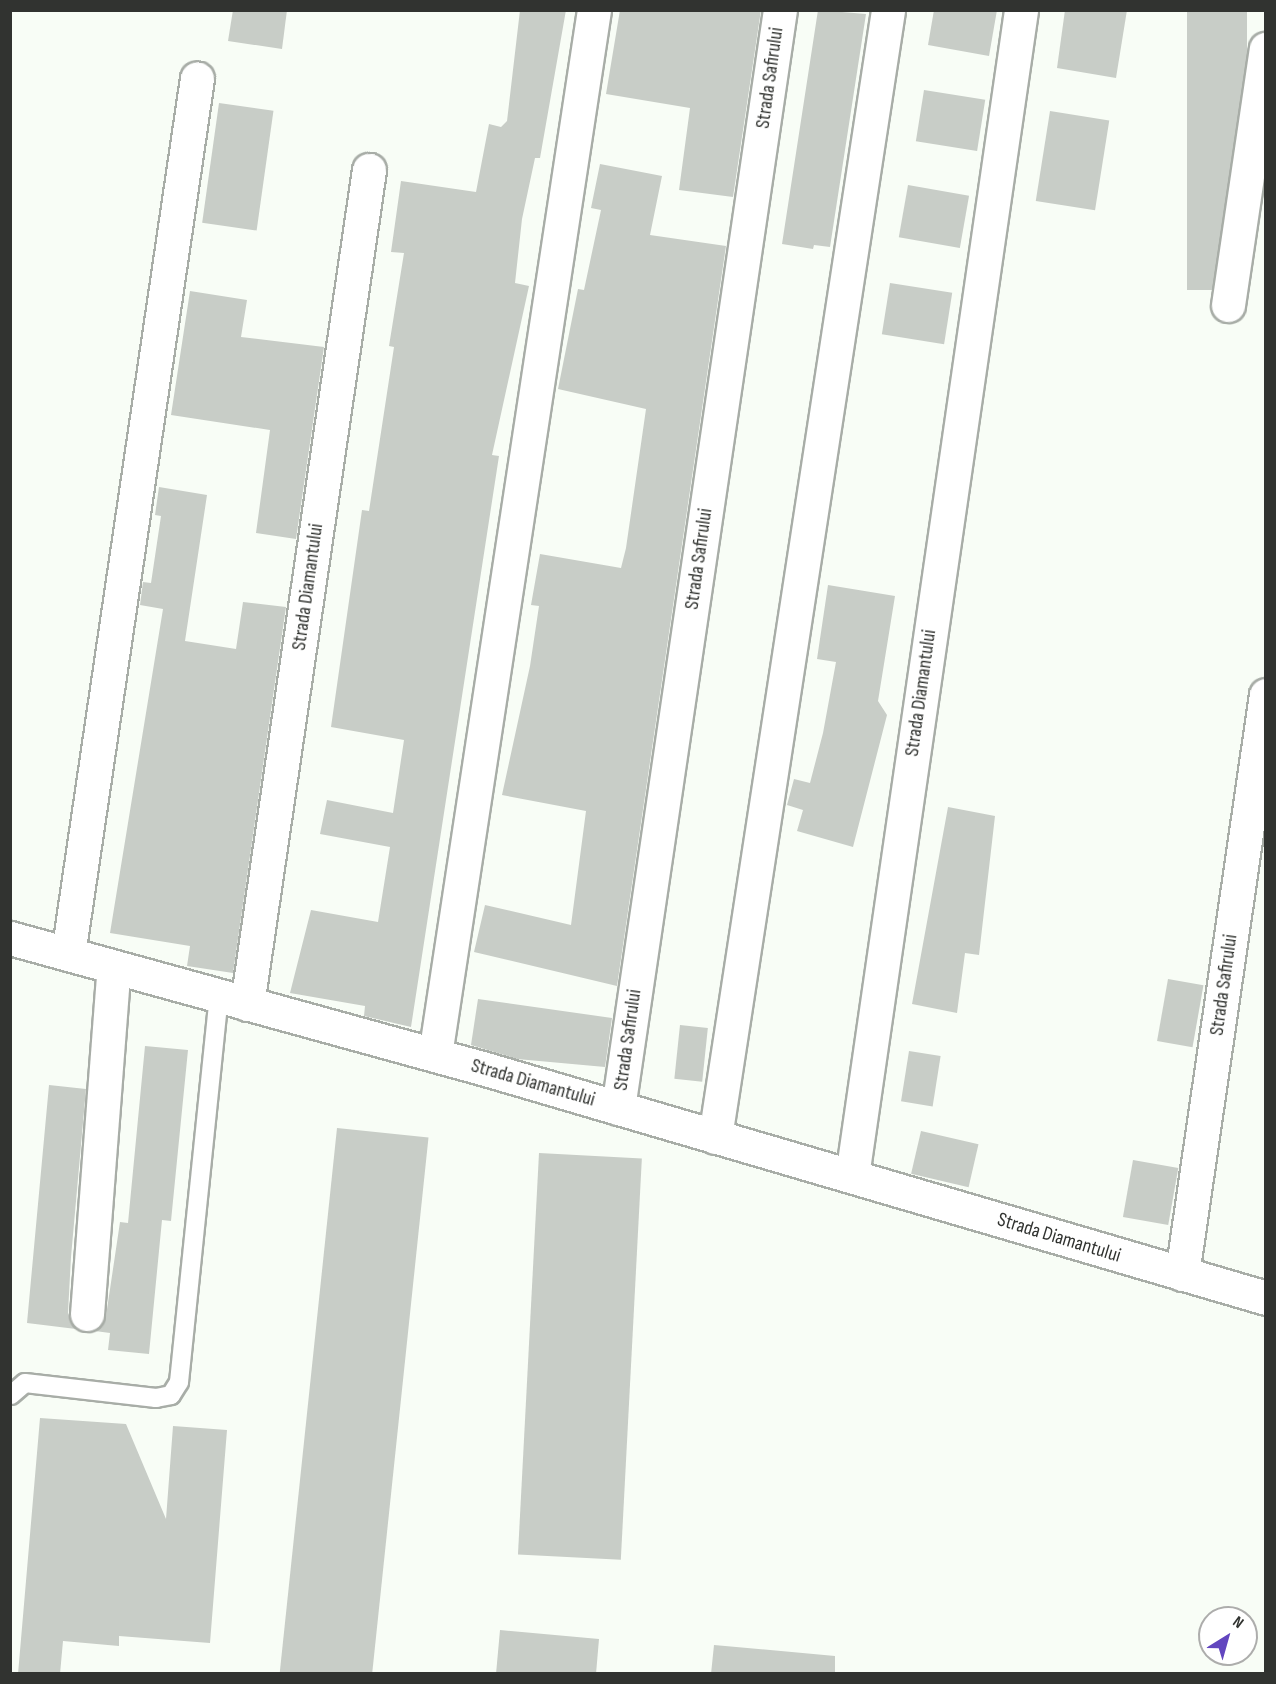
<!DOCTYPE html>
<html>
<head>
<meta charset="utf-8">
<style>
	body { margin:0 }
	#map { position:relative; width:1276px; height:1684px; overflow:hidden; background:#f8fdf6; font-family:"Sofia Sans Condensed",sans-serif }
	div>[style] { position:absolute }
	.building>* { inset:0; background:#c8cdc7; transform-origin:0 0 }
	.roads { filter:drop-shadow(2px 0 #a8ada7) drop-shadow(-2px 0 #a8ada7) drop-shadow(0 2px #a8ada7) drop-shadow(0 -2px #a8ada7) }
	.lane>* { height:18px; margin:-9px; padding:0 9px; transform-origin:9px; border-radius:9px; background:#fff }
	.street>* { height:33px; margin:-16.5px; padding:0 16.5px; transform-origin:16.5px; border-radius:16.5px; background:#fff }
	span { translate:-50% -50%; white-space:nowrap; text-align:center; line-height:1.15; -webkit-text-stroke:6px #fff; paint-order:stroke }
	.street-label { font-size:20px; color:#313330 }
	.frame { position:absolute; inset:0; border:12px solid #313330; pointer-events:none }
	.north { position:absolute; left:1198px; top:1606px; width:60px; height:60px; box-sizing:border-box; background:#fff; border:2px solid #adadac; border-radius:50%; rotate:37deg; font-size:16px; font-weight:700; line-height:24px; text-align:center; color:#313330 }
	.north::after { content:''; display:block; margin:auto; width:21px; height:27px; background:#6246bf; clip-path:polygon(50% 0,100% 100%,50% 72%,0 100%) }
</style>
</head>
<body>
<div id="map">
	<div class="building">
		<i style="clip-path:polygon(233px 10px,287px 10px,282px 49px,228px 41px)"></i>
		<i style="clip-path:polygon(520px 10px,566px 10px,540px 158px,535px 158px,522px 219px,515px 283px,529px 286px,492px 455px,499px 456px,411px 1027px,364px 1016px,365px 1006px,290px 993px,311px 910px,378px 922px,390px 847px,320px 834px,327px 800px,393px 813px,404px 740px,331px 727px,362px 510px,369px 511px,394px 347px,389px 346px,404px 253px,391px 252px,401px 181px,476px 192px,489px 124px,501px 127px,507px 121px)"></i>
		<i style="clip-path:polygon(620px 10px,761px 10px,733px 197px,679px 190px,690px 108px,606px 94px)"></i>
		<i style="clip-path:polygon(818px 10px,866px 14px,830px 247px,814px 245px,813px 249px,782px 244px)"></i>
		<i style="clip-path:polygon(934px 10px,997px 10px,989px 56px,928px 45px)"></i>
		<i style="clip-path:polygon(1065px 10px,1127px 10px,1116px 78px,1057px 68px)"></i>
		<i style="left:1187px;top:10px;width:60px;height:280px"></i>
		<i style="left:924px;top:90px;width:62px;height:52px;rotate:9deg"></i>
		<i style="left:219px;top:103px;width:55px;height:121px;rotate:8deg"></i>
		<i style="left:1050px;top:111px;width:60px;height:91px;rotate:9deg"></i>
		<i style="clip-path:polygon(600px 164px,662px 176px,650px 235px,726px 246px,617px 986px,474px 952px,485px 905px,571px 925px,586px 811px,502px 795px,530px 666px,539px 606px,531px 605px,540px 554px,621px 568px,626px 548px,646px 409px,558px 389px,578px 289px,584px 290px,601px 210px,591px 208px)"></i>
		<i style="left:908px;top:185px;width:62px;height:53px;rotate:10deg"></i>
		<i style="left:890px;top:283px;width:63px;height:52px;rotate:9deg"></i>
		<i style="clip-path:polygon(190px 291px,247px 300px,241px 337px,324px 347px,296px 539px,256px 533px,270px 430px,171px 415px)"></i>
		<i style="clip-path:polygon(159px 487px,207px 495px,185px 641px,236px 649px,243px 602px,286px 607px,233px 973px,187px 966px,190px 946px,110px 933px,163px 609px,140px 605px,143px 582px,151px 583px,161px 516px,155px 515px)"></i>
		<i style="clip-path:polygon(828px 585px,895px 596px,878px 701px,887px 715px,853px 847px,797px 831px,803px 810px,787px 805px,794px 779px,810px 783px,823px 733px,836px 662px,817px 659px)"></i>
		<i style="clip-path:polygon(948px 807px,995px 816px,979px 955px,965px 953px,957px 1013px,912px 1004px)"></i>
		<i style="left:1168px;top:979px;width:36px;height:63px;rotate:10deg"></i>
		<i style="clip-path:polygon(478px 999px,612px 1018px,605px 1067px,517px 1059px,471px 1045px)"></i>
		<i style="left:680px;top:1025px;width:28px;height:54px;rotate:6deg"></i>
		<i style="clip-path:polygon(145px 1046px,188px 1050px,171px 1221px,162px 1220px,149px 1354px,108px 1350px,110px 1333px,95px 1331px,106px 1316px,120px 1222px,128px 1223px)"></i>
		<i style="left:909px;top:1051px;width:32px;height:51px;rotate:9deg"></i>
		<i style="clip-path:polygon(49px 1085px,86px 1089px,71px 1257px,68px 1313px,76px 1329px,27px 1323px)"></i>
		<i style="left:337px;top:1128px;width:92px;height:548px;rotate:6deg"></i>
		<i style="left:921px;top:1131px;width:59px;height:44px;rotate:13deg"></i>
		<i style="left:539px;top:1153px;width:103px;height:402px;rotate:3deg"></i>
		<i style="left:1133px;top:1160px;width:46px;height:58px;rotate:10deg"></i>
		<i style="clip-path:polygon(40px 1418px,126px 1424px,166px 1519px,173px 1426px,227px 1430px,210px 1643px,119px 1636px,119px 1646px,63px 1641px,60px 1674px,18px 1674px)"></i>
		<i style="clip-path:polygon(500px 1630px,599px 1639px,596px 1674px,496px 1674px)"></i>
		<i style="clip-path:polygon(714px 1645px,835px 1656px,835px 1674px,711px 1674px)"></i>
	</div>
	<div class="roads">
		<div class="lane">
			<i style="left:11px;top:1395px;width:18px;rotate:-41deg"></i>
			<i style="left:25px;top:1383px;width:132px;rotate:6.5deg"></i>
			<i style="left:156px;top:1398px;width:15px;rotate:-11deg"></i>
			<i style="left:171px;top:1395px;width:15px;rotate:-58deg"></i>
			<i style="left:179px;top:1382px;width:388px;rotate:-84.1deg"></i>
		</div>
		<div class="street">
			<i style="left:1228px;top:305px;width:259px;rotate:-81.6deg"></i>
			<i style="left:10px;top:938px;width:497px;rotate:15.4deg"></i>
			<i style="left:489px;top:1070px;width:810px;rotate:16.35deg"></i>
			<i style="left:68px;top:954px;width:885px;rotate:-81.62deg"></i>
			<i style="left:247px;top:1004px;width:843px;rotate:-81.68deg"></i>
			<i style="left:435px;top:1055px;width:1057px;rotate:-81.35deg"></i>
			<i style="left:618px;top:1108px;width:1110px;rotate:-81.61deg"></i>
			<i style="left:715px;top:1137px;width:1140px;rotate:-81.27deg"></i>
			<i style="left:852px;top:1176px;width:1178px;rotate:-81.75deg"></i>
			<i style="left:1182px;top:1274px;width:585px;rotate:-81.75deg"></i>
			<i style="left:87px;top:1314px;width:348px;rotate:-85.6deg"></i>
		</div>
	</div>
	<div class="street-label">
		<span style="left:770px;top:78px;rotate:-82deg">Strada Safirului</span>
		<span style="left:699px;top:559px;rotate:-82deg">Strada Safirului</span>
		<span style="left:308px;top:587px;rotate:-82deg">Strada Diamantului</span>
		<span style="left:921px;top:693px;rotate:-82deg">Strada Diamantului</span>
		<span style="left:1224px;top:985px;rotate:-82deg">Strada Safirului</span>
		<span style="left:628px;top:1040px;rotate:-82deg">Strada Safirului</span>
		<span style="left:533px;top:1083px;rotate:16deg">Strada Diamantului</span>
		<span style="left:1059px;top:1238px;rotate:17deg">Strada Diamantului</span>
	</div>
	<div class="frame"></div>
	<div class="north">N</div>
</div>
</body>
</html>
